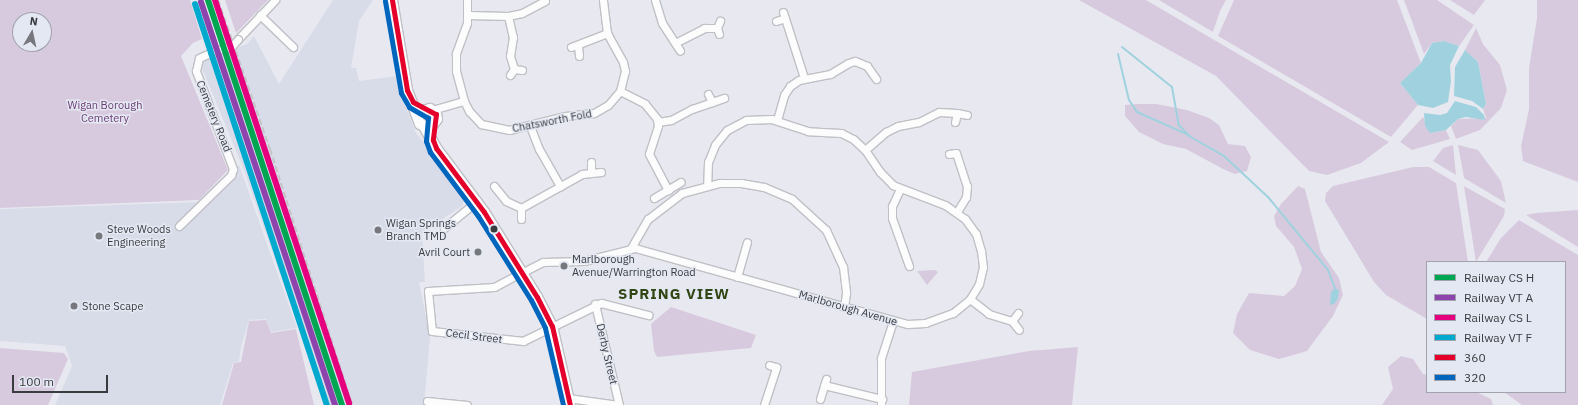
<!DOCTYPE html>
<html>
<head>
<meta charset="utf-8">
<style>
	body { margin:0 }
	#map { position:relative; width:1578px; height:405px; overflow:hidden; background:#e8e9f0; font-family:"IBM Plex Sans",sans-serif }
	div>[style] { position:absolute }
	.built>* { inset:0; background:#d8dce9 }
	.green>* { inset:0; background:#d8cade }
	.water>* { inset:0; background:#9fd2de }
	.stream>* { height:2px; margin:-1px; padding:0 1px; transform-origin:1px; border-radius:1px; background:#9fd2de }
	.roads { filter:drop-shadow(1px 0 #bfc0c5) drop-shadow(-1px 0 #bfc0c5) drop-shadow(0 1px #bfc0c5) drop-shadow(0 -1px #bfc0c5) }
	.minor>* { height:7px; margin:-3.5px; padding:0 3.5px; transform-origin:3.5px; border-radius:3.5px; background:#fcfcfd }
	.primary>* { height:10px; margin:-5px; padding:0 5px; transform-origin:5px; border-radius:5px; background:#fcfcfd }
	.rail>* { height:2px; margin-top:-1px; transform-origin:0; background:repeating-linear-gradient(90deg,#c5c5c7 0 6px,transparent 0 9px) }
	.bridges { filter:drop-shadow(1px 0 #bfc0c5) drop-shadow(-1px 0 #bfc0c5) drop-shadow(0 1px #bfc0c5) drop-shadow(0 -1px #bfc0c5) }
	.minor-bridge>* { height:7px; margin:-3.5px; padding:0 3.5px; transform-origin:3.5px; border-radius:3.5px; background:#fcfcfd }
	.bus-1>* { height:5px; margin:-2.5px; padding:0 2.5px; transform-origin:2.5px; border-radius:2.5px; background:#e4002b }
	.bus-2>* { height:5px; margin:-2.5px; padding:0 2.5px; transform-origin:2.5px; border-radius:2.5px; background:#0065bd }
	.rail-1>* { height:6px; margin:-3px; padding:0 3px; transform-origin:3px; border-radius:3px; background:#00a651 }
	.rail-2>* { height:6px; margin:-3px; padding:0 3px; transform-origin:3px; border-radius:3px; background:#8e44ad }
	.rail-3>* { height:6px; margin:-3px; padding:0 3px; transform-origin:3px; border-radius:3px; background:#e5007d }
	.rail-4>* { height:6px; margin:-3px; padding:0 3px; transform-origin:3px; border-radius:3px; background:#00a9ce }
	.dots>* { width:11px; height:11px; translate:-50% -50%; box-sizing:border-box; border:2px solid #e4e8f3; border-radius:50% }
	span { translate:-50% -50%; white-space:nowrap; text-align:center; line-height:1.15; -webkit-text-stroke:3px #e4e8f3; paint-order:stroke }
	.park-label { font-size:11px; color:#6c3c73 }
	.street-label { font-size:11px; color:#393b3f }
	.poi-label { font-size:11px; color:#393b3f }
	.left { translate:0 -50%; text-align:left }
	.right { translate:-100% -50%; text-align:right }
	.district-label { font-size:15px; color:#314612; font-weight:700; letter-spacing:1px }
	.legend { position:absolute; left:1426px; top:261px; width:140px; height:132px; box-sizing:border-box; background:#e4e8f3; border:1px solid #a0a3ab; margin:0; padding:5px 7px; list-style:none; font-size:12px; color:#393b3f }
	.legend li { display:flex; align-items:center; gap:8px; height:20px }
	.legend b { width:20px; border:1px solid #a0a3ab }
	.north { position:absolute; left:12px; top:12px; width:40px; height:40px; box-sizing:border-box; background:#e4e8f3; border:1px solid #a0a3ab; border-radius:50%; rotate:9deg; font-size:11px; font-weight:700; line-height:16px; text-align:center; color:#393b3f }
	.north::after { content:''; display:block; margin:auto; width:14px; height:18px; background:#76787d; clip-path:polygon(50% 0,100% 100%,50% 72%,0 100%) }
	.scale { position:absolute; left:12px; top:375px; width:96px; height:18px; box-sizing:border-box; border:2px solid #393b3f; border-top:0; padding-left:5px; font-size:12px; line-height:14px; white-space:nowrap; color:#393b3f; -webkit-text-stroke:3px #e4e8f3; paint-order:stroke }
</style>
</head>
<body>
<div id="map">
	<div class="built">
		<i style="clip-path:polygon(333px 0,373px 0,359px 21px,351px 68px,356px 68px,359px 81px,398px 76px,405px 105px,416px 133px,467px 195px,462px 206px,422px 233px,425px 282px,419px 282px,430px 337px,424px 405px,325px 405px,244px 170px,201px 66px,204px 61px,247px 44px,254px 36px,279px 84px)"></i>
		<i style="clip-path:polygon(239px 165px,297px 328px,271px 332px,266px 319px,249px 320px,241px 347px,239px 361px,233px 363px,220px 405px,55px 405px,72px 366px,65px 346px,0 341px,0 209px,199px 202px)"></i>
	</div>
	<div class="green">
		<i style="clip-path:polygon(evenodd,0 0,190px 0,202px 39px,193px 43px,181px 56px,228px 170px,199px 200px,0 208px,0 0,20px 20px,44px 20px,44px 44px,20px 44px,20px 20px)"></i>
		<i style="clip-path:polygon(225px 0,268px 0,236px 33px)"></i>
		<i style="clip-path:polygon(1079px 0,1146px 0,1389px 142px,1361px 163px,1327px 175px,1309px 171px,1216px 76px)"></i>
		<i style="clip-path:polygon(1159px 0,1226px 0,1220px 11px,1213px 32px)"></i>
		<i style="clip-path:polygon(1234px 0,1397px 0,1421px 63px,1400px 83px,1418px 105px,1391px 137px,1218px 36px)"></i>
		<i style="clip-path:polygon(1404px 0,1437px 0,1474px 25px,1459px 46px,1444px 41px,1432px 43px,1424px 54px)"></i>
		<i style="clip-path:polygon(1450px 0,1485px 0,1474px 15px)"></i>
		<i style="clip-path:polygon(1537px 0,1578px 0,1578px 182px,1523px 161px,1521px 146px,1529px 109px,1529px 68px,1537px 18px)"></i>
		<i style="clip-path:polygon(1476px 28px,1483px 44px,1500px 65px,1507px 90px,1501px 108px,1480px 130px,1456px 139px,1451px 126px,1458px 119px,1486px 118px,1483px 109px,1486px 104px,1478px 62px,1465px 50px)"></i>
		<i style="clip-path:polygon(1137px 104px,1156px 104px,1187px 110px,1209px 118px,1219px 125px,1228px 144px,1245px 146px,1251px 157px,1247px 171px,1235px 174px,1225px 170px,1186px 149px,1163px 144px,1139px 132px,1125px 116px,1125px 105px)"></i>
		<i style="clip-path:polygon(1423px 117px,1430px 133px,1446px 130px,1450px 139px,1412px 150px,1400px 142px)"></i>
		<i style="clip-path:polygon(1453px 145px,1456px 175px,1433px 161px,1443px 148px)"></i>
		<i style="clip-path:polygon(1458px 145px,1478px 150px,1501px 181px,1506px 203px,1464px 178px)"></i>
		<i style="clip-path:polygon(1413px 167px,1429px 167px,1456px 183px,1468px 262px,1427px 262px,1427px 319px,1386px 295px,1374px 282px,1325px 201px,1326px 193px,1333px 186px)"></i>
		<i style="clip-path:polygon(1298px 186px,1305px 189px,1321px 252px,1339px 278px,1343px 295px,1333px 316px,1307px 351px,1279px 359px,1250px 350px,1233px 333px,1237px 314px,1249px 293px,1284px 296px,1295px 286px,1302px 269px,1294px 247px,1276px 226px,1274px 216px,1281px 204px)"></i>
		<i style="clip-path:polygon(1464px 186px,1505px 209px,1504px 216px,1476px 262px)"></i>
		<i style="clip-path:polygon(1578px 210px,1578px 247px,1526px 215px,1536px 213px)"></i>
		<i style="clip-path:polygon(1519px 220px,1578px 255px,1578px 405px,1522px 405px,1504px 392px,1565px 392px,1565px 262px,1486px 262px,1501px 238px)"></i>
		<i style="clip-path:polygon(935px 270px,938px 272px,927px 285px,917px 271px)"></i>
		<i style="clip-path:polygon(671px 307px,756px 335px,751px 348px,657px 357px,654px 351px,651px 324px)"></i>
		<i style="clip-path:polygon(266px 320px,271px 333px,296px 329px,314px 405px,222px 405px,234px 363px,241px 362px,249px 321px)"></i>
		<i style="clip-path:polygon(1078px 347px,1072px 405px,909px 405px,912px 372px,1029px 351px)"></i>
		<i style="clip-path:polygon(0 348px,64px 353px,68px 359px,48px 405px,0 405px)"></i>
		<i style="clip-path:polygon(1401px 356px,1413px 359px,1423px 374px,1427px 375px,1427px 392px,1476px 392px,1491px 399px,1493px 405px,1382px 405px,1393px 389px,1388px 367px)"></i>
	</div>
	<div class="water">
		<i style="clip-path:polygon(1444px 41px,1459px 46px,1450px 65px,1451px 81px,1448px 102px,1433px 108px,1418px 105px,1400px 83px,1421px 63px,1432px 43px)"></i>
		<i style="clip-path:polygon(1465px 50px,1478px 62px,1486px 104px,1483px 109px,1472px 101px,1454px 96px,1455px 67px)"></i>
		<i style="clip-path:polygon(1455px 101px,1476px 107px,1484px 115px,1485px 120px,1466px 117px,1458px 119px,1446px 130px,1430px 133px,1425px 126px,1424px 113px,1440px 115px,1447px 113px)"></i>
		<i style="clip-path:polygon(1335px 288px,1339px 290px,1338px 299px,1334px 304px,1330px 305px,1331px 292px)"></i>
	</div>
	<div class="stream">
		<i style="left:1122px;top:47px;width:64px;rotate:38.7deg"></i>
		<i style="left:1172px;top:87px;width:39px;rotate:80deg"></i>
		<i style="left:1179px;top:125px;width:15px;rotate:48deg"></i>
		<i style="left:1189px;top:136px;width:40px;rotate:29.7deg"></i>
		<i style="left:1224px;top:156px;width:60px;rotate:43deg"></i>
		<i style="left:1268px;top:197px;width:94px;rotate:50.6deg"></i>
		<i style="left:1328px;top:270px;width:19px;rotate:69deg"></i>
		<i style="left:1118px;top:54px;width:47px;rotate:76.6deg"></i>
		<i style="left:1129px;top:100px;width:14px;rotate:56deg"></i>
		<i style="left:1137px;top:112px;width:57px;rotate:23.9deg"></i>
	</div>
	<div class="roads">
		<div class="minor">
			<i style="left:467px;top:0;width:23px;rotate:90deg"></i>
			<i style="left:467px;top:23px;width:33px;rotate:110deg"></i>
			<i style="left:456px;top:54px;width:17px;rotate:90deg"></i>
			<i style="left:456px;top:71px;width:31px;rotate:75deg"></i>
			<i style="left:464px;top:101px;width:11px;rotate:63deg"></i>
			<i style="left:469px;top:111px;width:18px;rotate:47deg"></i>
			<i style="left:481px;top:124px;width:29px;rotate:12deg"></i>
			<i style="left:509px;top:130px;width:58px;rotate:-14deg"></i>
			<i style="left:565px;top:116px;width:29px;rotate:-6deg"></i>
			<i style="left:594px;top:113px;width:16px;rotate:-30deg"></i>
			<i style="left:608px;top:105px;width:18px;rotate:-49deg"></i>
			<i style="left:620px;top:91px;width:21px;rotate:-76deg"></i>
			<i style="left:625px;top:71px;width:9px;rotate:-103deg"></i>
			<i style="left:623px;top:62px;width:33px;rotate:-119deg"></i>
			<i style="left:607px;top:33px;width:33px;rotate:-97deg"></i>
			<i style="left:655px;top:0;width:24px;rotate:73deg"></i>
			<i style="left:662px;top:23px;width:33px;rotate:57deg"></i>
			<i style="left:783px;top:12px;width:69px;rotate:72.3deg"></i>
			<i style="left:260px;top:15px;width:46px;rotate:44.1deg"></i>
			<i style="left:468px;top:15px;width:40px;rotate:1.4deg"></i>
			<i style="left:508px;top:16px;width:14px;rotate:-12deg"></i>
			<i style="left:522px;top:13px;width:26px;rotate:-28deg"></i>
			<i style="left:508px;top:16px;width:22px;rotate:77deg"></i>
			<i style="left:513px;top:37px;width:19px;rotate:99deg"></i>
			<i style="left:510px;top:56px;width:14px;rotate:73deg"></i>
			<i style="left:776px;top:21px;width:9px;rotate:-18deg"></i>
			<i style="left:719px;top:34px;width:6px;rotate:-108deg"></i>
			<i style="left:717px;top:28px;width:8px;rotate:-67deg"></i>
			<i style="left:238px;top:39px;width:54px;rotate:-46.5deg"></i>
			<i style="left:675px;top:43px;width:33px;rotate:-27deg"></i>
			<i style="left:704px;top:28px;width:13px"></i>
			<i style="left:578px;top:46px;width:10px;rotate:84deg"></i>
			<i style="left:571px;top:47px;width:39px;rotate:-21deg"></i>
			<i style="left:510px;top:75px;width:7px;rotate:-56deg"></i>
			<i style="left:514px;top:69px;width:8px;rotate:7deg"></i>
			<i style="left:620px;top:91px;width:28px;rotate:27deg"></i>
			<i style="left:645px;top:104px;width:19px;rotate:51deg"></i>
			<i style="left:657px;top:119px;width:7px;rotate:82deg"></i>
			<i style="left:658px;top:126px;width:29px;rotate:108deg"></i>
			<i style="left:649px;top:154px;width:41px;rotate:62.2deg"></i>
			<i style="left:708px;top:94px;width:9px;rotate:63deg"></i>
			<i style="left:432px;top:110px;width:33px;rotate:-16deg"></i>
			<i style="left:777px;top:120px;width:26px;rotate:-74deg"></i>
			<i style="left:784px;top:95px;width:11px;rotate:-56deg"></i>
			<i style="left:790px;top:86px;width:11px;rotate:-34deg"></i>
			<i style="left:799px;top:80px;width:32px;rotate:-11deg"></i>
			<i style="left:830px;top:74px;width:21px;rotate:-31deg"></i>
			<i style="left:848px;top:63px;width:7px;rotate:-16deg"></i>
			<i style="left:855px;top:61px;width:13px;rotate:23deg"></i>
			<i style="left:867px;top:66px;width:16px;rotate:55deg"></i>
			<i style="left:658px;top:122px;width:13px;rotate:-9deg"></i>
			<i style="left:671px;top:120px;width:24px;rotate:-28deg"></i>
			<i style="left:692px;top:109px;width:34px;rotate:-19deg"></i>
			<i style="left:955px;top:122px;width:9px;rotate:-77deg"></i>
			<i style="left:957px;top:113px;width:10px;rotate:11deg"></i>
			<i style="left:530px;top:126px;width:25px;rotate:69deg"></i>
			<i style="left:539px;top:149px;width:43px;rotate:60.4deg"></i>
			<i style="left:865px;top:150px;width:28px;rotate:-41deg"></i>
			<i style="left:886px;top:132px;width:13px;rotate:-27deg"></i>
			<i style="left:898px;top:126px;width:21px;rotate:-11deg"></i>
			<i style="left:919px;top:122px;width:22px;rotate:-27deg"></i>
			<i style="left:939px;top:112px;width:18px;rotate:3deg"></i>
			<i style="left:949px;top:154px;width:7px;rotate:-8deg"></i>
			<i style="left:956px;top:153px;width:35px;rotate:72deg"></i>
			<i style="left:967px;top:186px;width:11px;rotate:95deg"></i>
			<i style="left:966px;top:197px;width:17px;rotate:121deg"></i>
			<i style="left:591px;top:162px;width:10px;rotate:90deg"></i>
			<i style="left:494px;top:186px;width:19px;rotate:51deg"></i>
			<i style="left:506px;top:201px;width:17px;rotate:25deg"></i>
			<i style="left:521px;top:208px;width:70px;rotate:-29.1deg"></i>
			<i style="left:582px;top:174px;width:19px;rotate:-6deg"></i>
			<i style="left:900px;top:189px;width:19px;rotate:115deg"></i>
			<i style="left:892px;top:206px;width:12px;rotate:90deg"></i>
			<i style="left:892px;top:218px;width:51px;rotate:70.5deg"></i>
			<i style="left:654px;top:198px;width:31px;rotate:-31deg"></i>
			<i style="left:521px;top:208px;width:11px;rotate:90deg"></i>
			<i style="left:179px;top:226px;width:73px;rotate:-44.4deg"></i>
			<i style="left:231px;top:175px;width:6px;rotate:-72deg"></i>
			<i style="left:233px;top:169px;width:105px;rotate:-110.7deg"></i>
			<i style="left:196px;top:71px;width:13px;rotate:-77deg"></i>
			<i style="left:199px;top:58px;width:14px;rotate:-25deg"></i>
			<i style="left:444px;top:228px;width:43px;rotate:-39.3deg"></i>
			<i style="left:631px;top:248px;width:34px;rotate:-60deg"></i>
			<i style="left:648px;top:219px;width:43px;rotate:-37.4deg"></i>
			<i style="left:682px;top:193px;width:39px;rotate:-15deg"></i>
			<i style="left:720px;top:183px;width:21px"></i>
			<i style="left:741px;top:183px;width:23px;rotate:10deg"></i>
			<i style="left:764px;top:187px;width:30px;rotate:23deg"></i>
			<i style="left:792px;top:199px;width:46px;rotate:42.4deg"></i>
			<i style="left:826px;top:230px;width:41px;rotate:65.3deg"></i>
			<i style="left:843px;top:267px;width:26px;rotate:83deg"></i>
			<i style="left:846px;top:293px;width:14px;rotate:98deg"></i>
			<i style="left:523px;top:272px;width:22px;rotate:-27deg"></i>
			<i style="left:543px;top:262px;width:41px;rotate:-1.4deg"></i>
			<i style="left:584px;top:261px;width:53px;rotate:-14.3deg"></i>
			<i style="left:635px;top:248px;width:283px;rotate:15.6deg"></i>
			<i style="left:908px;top:324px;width:17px;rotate:-3deg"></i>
			<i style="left:925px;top:323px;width:30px;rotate:-20deg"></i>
			<i style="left:953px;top:313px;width:22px;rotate:-39deg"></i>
			<i style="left:970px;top:299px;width:17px;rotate:-59deg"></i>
			<i style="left:979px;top:284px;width:17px;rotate:-77deg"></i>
			<i style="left:983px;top:267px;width:16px;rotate:-97deg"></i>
			<i style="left:981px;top:251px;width:18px;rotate:-106deg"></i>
			<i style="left:976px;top:234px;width:19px;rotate:-126deg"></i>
			<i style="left:965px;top:219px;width:24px;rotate:-145deg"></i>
			<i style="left:945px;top:205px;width:56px;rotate:-159deg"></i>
			<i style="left:893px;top:185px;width:18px;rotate:-135deg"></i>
			<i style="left:880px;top:172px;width:27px;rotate:-124deg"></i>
			<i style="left:865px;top:150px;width:16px;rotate:-137deg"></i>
			<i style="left:853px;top:139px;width:13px;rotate:-153deg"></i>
			<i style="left:841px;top:133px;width:33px;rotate:-177deg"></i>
			<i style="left:808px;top:131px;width:38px;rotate:-162deg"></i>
			<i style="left:772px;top:119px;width:26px;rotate:178deg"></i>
			<i style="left:746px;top:120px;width:21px;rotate:152deg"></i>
			<i style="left:727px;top:130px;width:19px;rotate:129deg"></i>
			<i style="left:715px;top:145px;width:18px;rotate:112deg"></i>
			<i style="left:708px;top:162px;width:23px;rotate:92deg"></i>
			<i style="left:513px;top:277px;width:21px;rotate:152deg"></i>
			<i style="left:494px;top:287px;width:66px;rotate:176.5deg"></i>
			<i style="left:428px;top:291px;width:40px;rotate:84.3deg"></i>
			<i style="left:432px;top:331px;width:92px;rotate:6.3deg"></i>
			<i style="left:523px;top:341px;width:87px;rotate:-26deg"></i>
			<i style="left:601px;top:303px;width:49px;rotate:14.3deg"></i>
			<i style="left:737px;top:277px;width:36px;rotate:-74deg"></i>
			<i style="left:970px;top:299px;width:24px;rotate:38deg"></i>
			<i style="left:989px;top:314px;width:24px;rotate:17deg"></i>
			<i style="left:1018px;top:313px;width:10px;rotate:127deg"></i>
			<i style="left:1012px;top:321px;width:11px;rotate:52deg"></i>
			<i style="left:824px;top:385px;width:60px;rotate:13.6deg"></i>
			<i style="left:568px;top:398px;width:51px;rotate:7.8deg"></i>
			<i style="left:619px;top:405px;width:104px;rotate:-103.4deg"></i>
			<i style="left:820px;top:399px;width:21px;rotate:-73deg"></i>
			<i style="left:427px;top:401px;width:40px;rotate:5.7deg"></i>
			<i style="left:764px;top:405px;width:40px;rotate:-72deg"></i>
			<i style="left:776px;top:367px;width:7px;rotate:-164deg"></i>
			<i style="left:881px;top:405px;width:47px;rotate:-90deg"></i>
			<i style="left:881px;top:358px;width:38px;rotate:-72deg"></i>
		</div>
		<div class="primary">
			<i style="left:392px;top:0;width:91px;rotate:80.5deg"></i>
			<i style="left:407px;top:90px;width:36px;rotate:69deg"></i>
			<i style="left:420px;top:124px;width:11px;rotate:22deg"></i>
			<i style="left:430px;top:128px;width:11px;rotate:-52deg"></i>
			<i style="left:437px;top:119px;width:5px;rotate:-101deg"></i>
			<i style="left:436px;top:114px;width:8px;rotate:-140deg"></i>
			<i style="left:430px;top:109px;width:9px;rotate:167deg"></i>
			<i style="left:421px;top:111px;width:7px;rotate:117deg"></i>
			<i style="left:425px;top:128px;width:23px;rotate:61deg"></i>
			<i style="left:436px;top:148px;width:80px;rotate:53.1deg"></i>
			<i style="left:484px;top:212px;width:100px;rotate:58.1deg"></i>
			<i style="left:537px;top:297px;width:33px;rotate:63deg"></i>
			<i style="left:552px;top:326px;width:81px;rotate:77.2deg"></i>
		</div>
	</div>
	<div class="rail">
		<i style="left:218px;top:0;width:158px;rotate:70.8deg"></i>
		<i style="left:270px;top:149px;width:269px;rotate:72.2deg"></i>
		<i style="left:329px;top:383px;width:23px;rotate:72deg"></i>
	</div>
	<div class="bridges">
		<div class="minor-bridge">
			<i style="left:212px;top:52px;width:21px;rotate:-17deg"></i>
			<i style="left:232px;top:46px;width:9px;rotate:-49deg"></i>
		</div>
	</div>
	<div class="bus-1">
		<i style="left:392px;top:0;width:91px;rotate:80.5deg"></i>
		<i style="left:407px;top:90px;width:13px;rotate:63deg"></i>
		<i style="left:413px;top:102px;width:26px;rotate:28deg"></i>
		<i style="left:436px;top:114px;width:26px;rotate:97deg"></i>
		<i style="left:433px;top:140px;width:9px;rotate:69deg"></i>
		<i style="left:436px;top:148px;width:80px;rotate:53.1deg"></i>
		<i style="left:484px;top:212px;width:100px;rotate:58.1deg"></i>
		<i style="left:537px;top:297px;width:33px;rotate:63deg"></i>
		<i style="left:552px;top:326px;width:81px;rotate:77.2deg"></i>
	</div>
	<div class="bus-2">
		<i style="left:385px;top:1px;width:93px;rotate:80.1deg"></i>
		<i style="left:401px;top:93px;width:16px;rotate:60deg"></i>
		<i style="left:409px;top:107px;width:22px;rotate:30deg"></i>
		<i style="left:428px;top:118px;width:23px;rotate:95deg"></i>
		<i style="left:426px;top:141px;width:12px;rotate:70deg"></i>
		<i style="left:430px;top:152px;width:80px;rotate:53.1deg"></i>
		<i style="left:478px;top:216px;width:99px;rotate:57.8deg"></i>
		<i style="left:531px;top:300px;width:31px;rotate:63deg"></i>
		<i style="left:545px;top:328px;width:79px;rotate:76.8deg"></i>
	</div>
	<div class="rail-1">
		<i style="left:208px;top:0;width:427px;rotate:71.7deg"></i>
	</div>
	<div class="rail-2">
		<i style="left:201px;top:2px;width:425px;rotate:71.6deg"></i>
	</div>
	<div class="rail-3">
		<i style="left:215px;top:0;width:425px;rotate:71.6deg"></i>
	</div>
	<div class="rail-4">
		<i style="left:195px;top:4px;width:422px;rotate:71.8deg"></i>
	</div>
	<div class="dots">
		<i style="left:494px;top:229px;background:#393b3f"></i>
		<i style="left:378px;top:230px;background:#76787d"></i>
		<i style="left:99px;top:236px;background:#76787d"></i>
		<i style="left:478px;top:252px;background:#76787d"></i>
		<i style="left:564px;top:266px;background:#76787d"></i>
		<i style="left:74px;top:306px;background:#76787d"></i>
	</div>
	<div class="park-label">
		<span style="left:105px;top:112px">Wigan Borough<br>Cemetery</span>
	</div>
	<div class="street-label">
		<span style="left:214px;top:116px;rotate:68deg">Cemetery Road</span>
		<span style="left:552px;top:121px;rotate:-11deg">Chatsworth Fold</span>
		<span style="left:848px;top:308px;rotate:16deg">Marlborough Avenue</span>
		<span style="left:474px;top:336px;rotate:7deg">Cecil Street</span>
		<span style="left:607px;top:354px;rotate:77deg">Derby Street</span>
	</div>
	<div class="poi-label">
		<span class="left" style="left:386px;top:230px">Wigan Springs<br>Branch TMD</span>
		<span class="left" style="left:107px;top:236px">Steve Woods<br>Engineering</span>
		<span class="right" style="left:470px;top:252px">Avril Court</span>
		<span class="left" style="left:572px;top:266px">Marlborough<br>Avenue/Warrington Road</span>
		<span class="left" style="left:82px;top:306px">Stone Scape</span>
	</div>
	<div class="district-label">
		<span style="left:674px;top:294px">SPRING VIEW</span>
	</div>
	<ul class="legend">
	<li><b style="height:5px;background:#00a651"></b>Railway CS H</li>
	<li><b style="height:5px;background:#8e44ad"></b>Railway VT A</li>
	<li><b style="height:5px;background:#e5007d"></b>Railway CS L</li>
	<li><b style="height:5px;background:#00a9ce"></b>Railway VT F</li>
	<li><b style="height:5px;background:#e4002b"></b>360</li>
	<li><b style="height:5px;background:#0065bd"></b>320</li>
	</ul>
	<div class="north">N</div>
	<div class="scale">100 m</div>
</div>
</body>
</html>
